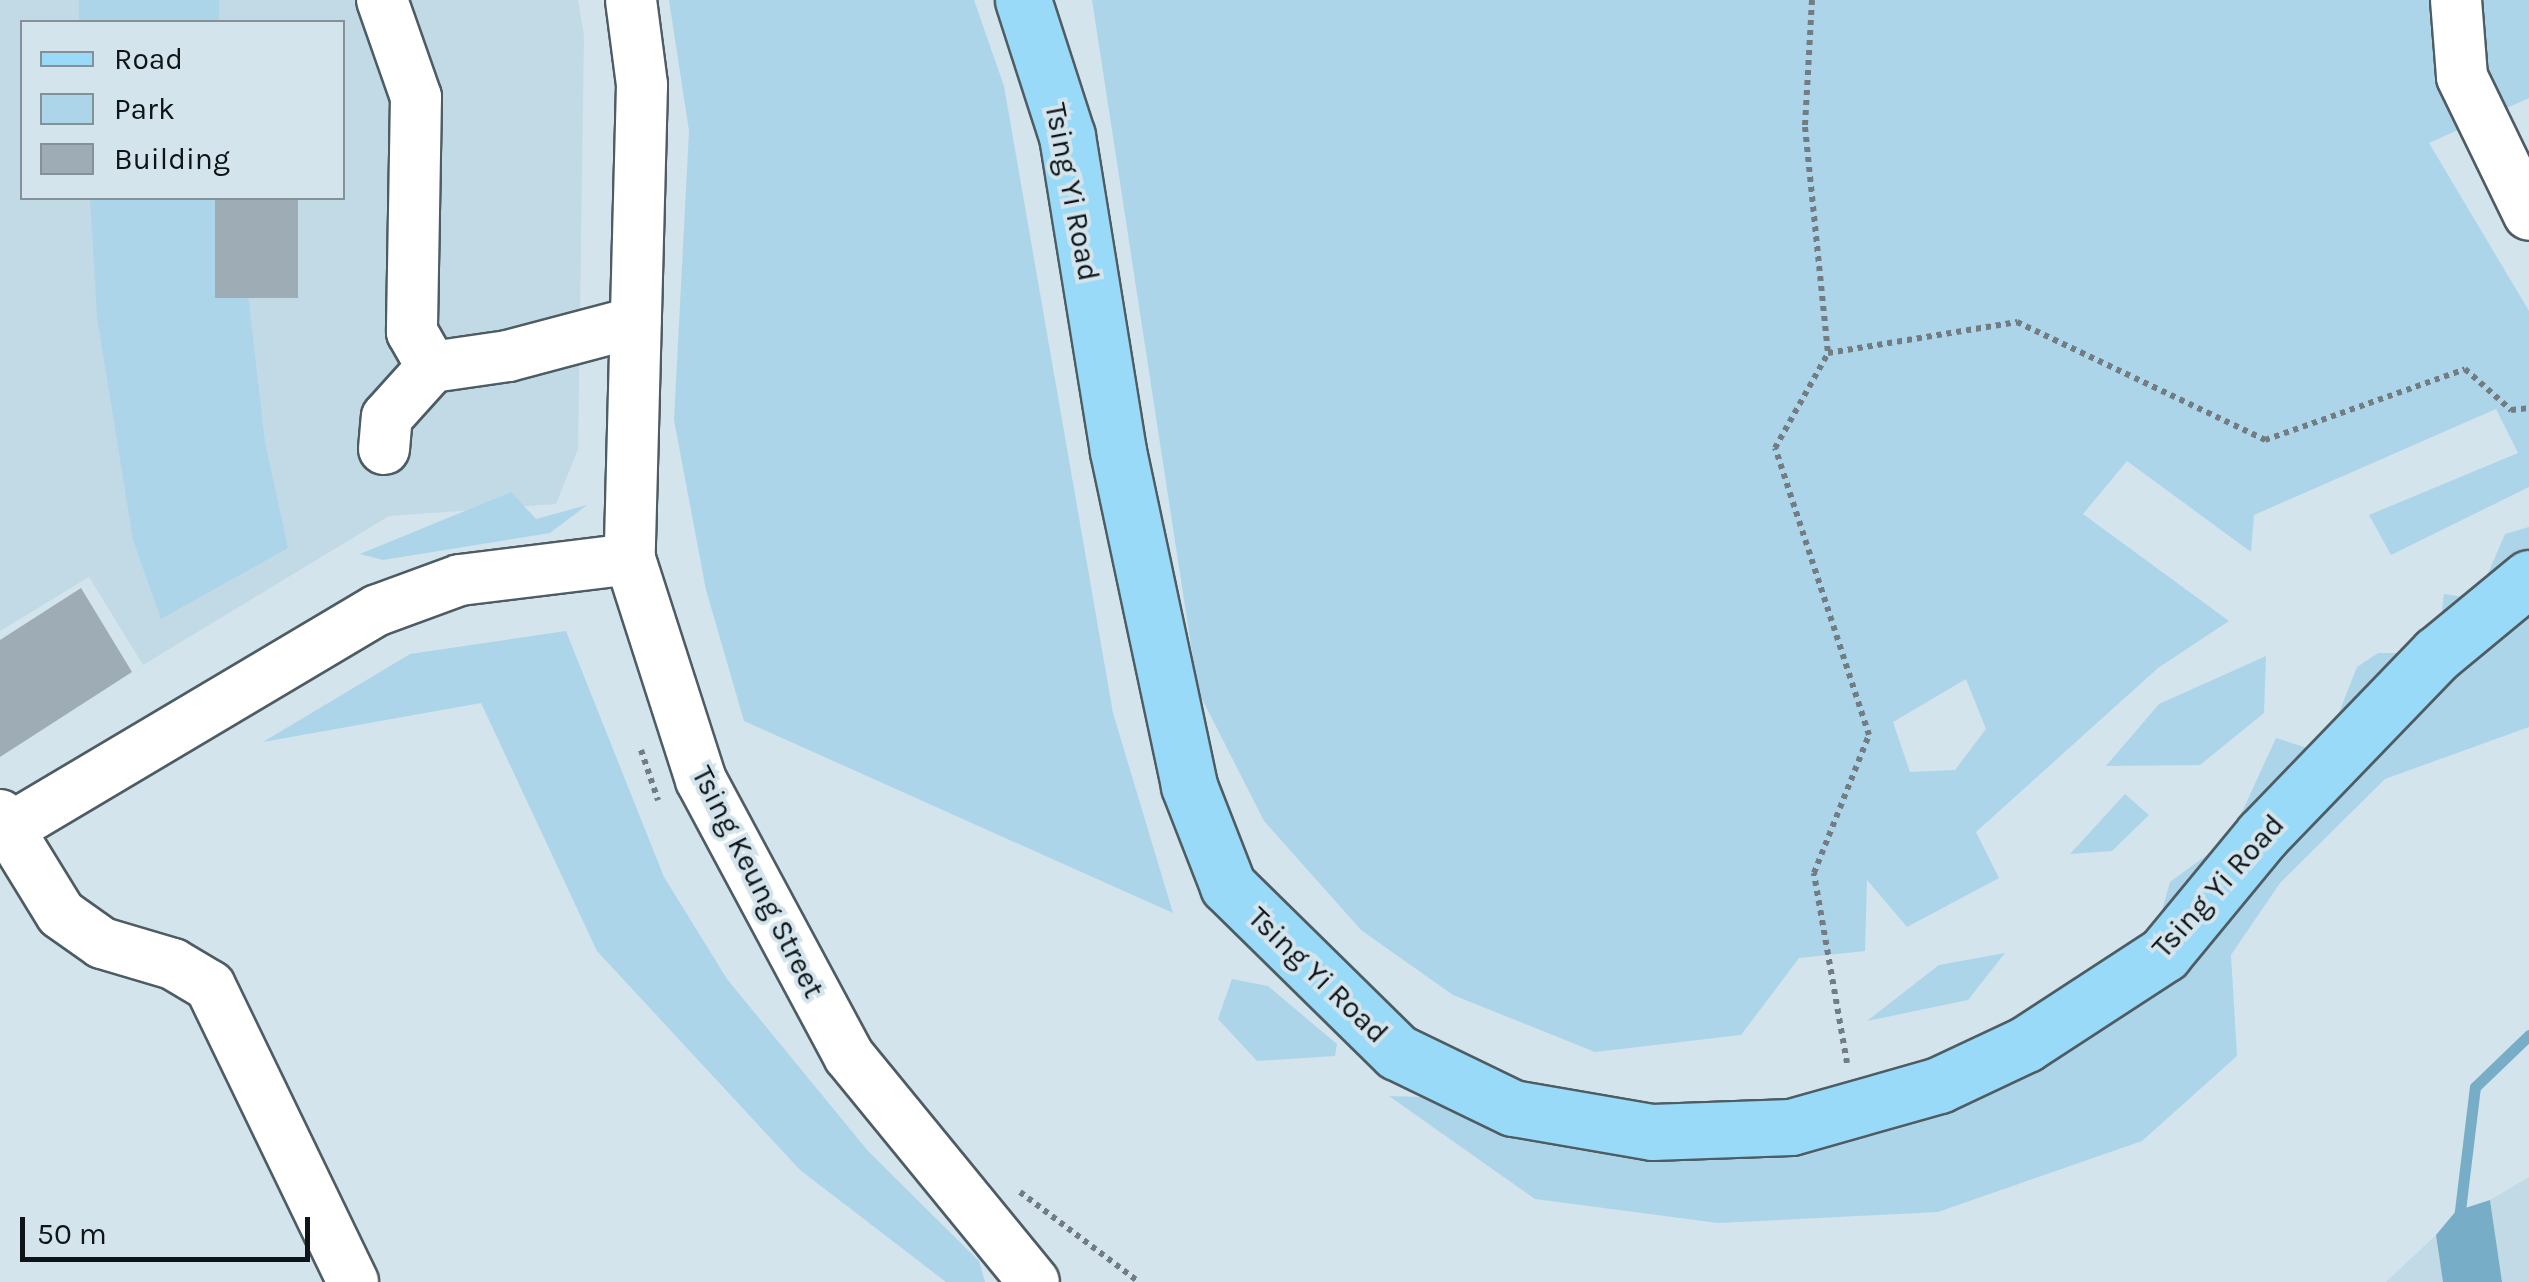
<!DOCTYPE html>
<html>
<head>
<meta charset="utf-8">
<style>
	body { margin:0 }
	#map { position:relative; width:2529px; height:1282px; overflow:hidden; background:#d3e4ec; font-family:Karla,sans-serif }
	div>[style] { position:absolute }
	.built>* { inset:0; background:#c1dae6 }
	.green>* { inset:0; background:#add5ea; transform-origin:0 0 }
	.water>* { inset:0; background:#77adc7 }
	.stream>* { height:11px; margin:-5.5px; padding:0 5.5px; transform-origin:5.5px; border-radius:5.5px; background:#77adc7 }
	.building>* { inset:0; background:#9dacb5; transform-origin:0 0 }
	.path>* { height:6px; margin-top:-3px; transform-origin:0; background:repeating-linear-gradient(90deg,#727d83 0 5px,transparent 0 10px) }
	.roads { filter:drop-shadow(2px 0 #4e5c63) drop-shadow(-2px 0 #4e5c63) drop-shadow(0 2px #4e5c63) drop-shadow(0 -2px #4e5c63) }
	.minor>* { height:50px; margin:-25px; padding:0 25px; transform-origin:25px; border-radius:25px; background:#fff }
	.major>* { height:55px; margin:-27.5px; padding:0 27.5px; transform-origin:27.5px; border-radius:27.5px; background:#98daf7 }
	span { translate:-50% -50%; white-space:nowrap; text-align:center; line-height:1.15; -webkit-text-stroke:8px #d3e4ec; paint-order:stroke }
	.street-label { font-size:30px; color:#0e1417 }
	.legend { position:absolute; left:20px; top:20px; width:325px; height:180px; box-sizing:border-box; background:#d3e4ec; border:2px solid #849197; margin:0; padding:12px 18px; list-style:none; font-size:30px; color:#0e1417 }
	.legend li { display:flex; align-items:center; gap:20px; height:50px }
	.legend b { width:50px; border:2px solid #849197 }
	.scale { position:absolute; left:20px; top:1217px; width:290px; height:45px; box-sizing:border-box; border:5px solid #0e1417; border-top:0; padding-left:12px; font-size:30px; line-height:35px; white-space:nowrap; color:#0e1417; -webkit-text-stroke:8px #d3e4ec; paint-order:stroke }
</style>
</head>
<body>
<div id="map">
	<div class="built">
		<i style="clip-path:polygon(evenodd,0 0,578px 0,584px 36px,578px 449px,556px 504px,389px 516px,143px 665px,89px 577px,0 631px,0 0,22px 22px,342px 22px,342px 198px,22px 198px,22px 22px)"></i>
		<i style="clip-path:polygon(2529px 1177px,2529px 1282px,2502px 1282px,2490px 1200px)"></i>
		<i style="clip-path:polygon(2436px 1235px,2443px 1282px,2386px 1282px)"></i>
	</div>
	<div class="green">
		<i style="left:79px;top:0;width:140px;height:22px"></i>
		<i style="clip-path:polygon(669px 0,974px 0,1004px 86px,1113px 713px,1173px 913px,744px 721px,706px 590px,674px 420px,689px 131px)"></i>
		<i style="clip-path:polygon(evenodd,1092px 0,2529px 0,2529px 98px,2429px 143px,2529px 311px,2529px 487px,2391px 555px,2369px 515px,2518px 453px,2496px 409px,2254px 515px,2251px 552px,2127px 461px,2083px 514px,2229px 621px,2158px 668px,1976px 832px,1999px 878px,1907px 927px,1867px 880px,1865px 951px,1799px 958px,1741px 1035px,1595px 1052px,1453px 995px,1361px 930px,1264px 821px,1198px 691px,1092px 0,1966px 679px,1986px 729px,1955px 770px,1910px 772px,1893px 722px,1966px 679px)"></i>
		<i style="clip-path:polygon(90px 198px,237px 198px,265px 442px,288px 548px,161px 619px,133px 540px,97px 317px)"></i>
		<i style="clip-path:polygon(511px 492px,536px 519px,587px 505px,550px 533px,383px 560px,360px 554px)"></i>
		<i style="clip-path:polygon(2529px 527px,2529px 727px,2385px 779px,2280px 883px,2231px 955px,2237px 1056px,2142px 1141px,1938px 1212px,1718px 1223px,1535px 1199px,1389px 1096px,1780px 1109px,2001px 1045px,2032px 1006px,2079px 1002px,2155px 935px,2170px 882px,2230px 838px,2276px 738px,2323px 753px,2357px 667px,2378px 653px,2407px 653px,2439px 636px,2444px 594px,2477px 599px,2505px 534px)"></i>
		<i style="clip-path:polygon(566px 631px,664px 877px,727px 979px,868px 1151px,979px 1261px,985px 1282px,946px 1282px,800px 1170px,597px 951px,481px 703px,263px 742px,410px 654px)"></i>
		<i style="clip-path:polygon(2266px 656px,2264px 713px,2200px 765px,2106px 766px,2159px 704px)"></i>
		<i style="clip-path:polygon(2125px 794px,2149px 815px,2112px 851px,2070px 854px)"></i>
		<i style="clip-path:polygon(2005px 953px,1968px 1000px,1867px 1021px,1939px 965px)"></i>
		<i style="clip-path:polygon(1232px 979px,1268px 986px,1337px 1044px,1335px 1056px,1257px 1061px,1218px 1019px)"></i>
	</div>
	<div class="water">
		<i style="clip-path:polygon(2490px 1200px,2502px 1282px,2443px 1282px,2436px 1235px,2456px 1211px)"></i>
	</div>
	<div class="stream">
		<i style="left:2458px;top:1227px;width:141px;rotate:-83.1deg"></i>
		<i style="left:2475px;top:1087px;width:75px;rotate:-43.9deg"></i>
	</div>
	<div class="building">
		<i style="left:215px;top:198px;width:83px;height:100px"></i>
		<i style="clip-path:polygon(81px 588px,132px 672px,0 757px,0 640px)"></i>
	</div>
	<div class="path">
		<i style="left:1812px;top:0;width:127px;rotate:93.2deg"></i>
		<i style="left:1805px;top:127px;width:227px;rotate:84.2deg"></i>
		<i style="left:641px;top:750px;width:53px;rotate:71.2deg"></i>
		<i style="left:1847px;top:1063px;width:193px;rotate:-99.9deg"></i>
		<i style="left:1814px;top:873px;width:149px;rotate:-68.3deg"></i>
		<i style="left:1869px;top:735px;width:302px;rotate:-108.1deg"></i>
		<i style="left:1775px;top:448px;width:109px;rotate:-60.8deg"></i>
		<i style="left:1828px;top:353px;width:192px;rotate:-9.3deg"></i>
		<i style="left:2017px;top:322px;width:275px;rotate:25.4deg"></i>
		<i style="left:2265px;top:440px;width:212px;rotate:-19.5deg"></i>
		<i style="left:2465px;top:369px;width:62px;rotate:41.7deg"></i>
		<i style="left:2511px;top:410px;width:18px;rotate:-6deg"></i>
		<i style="left:1020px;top:1192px;width:149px;rotate:37.1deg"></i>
	</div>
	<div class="roads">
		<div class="minor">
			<i style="left:382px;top:0;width:103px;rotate:70.7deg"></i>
			<i style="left:416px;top:97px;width:235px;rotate:91deg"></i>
			<i style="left:412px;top:332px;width:40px;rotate:60.3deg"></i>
			<i style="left:432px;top:367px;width:77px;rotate:-8.2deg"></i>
			<i style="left:508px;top:356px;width:132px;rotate:-14.9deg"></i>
			<i style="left:631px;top:0;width:86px;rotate:82.6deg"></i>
			<i style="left:642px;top:85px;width:474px;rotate:91.5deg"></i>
			<i style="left:630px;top:559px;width:232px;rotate:72.2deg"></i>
			<i style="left:701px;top:780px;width:313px;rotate:61.8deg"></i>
			<i style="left:849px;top:1056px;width:292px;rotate:50.7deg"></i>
			<i style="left:2456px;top:0;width:77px;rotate:85.5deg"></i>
			<i style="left:2462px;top:77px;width:153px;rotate:64.1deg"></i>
			<i style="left:384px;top:449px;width:32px;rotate:-85deg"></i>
			<i style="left:387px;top:417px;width:67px;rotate:-48deg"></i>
			<i style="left:0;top:815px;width:116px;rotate:58.4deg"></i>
			<i style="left:61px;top:914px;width:50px;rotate:35.3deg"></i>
			<i style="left:102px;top:943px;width:74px;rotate:16.5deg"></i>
			<i style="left:173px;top:964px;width:43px;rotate:30.7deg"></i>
			<i style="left:210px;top:986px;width:329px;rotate:64.2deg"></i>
			<i style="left:0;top:834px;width:439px;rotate:-30.7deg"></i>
			<i style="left:378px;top:610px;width:87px;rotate:-20.1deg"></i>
			<i style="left:460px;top:580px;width:171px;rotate:-7deg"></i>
		</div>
		<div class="major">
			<i style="left:1023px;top:0;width:143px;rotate:72.1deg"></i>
			<i style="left:1067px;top:136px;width:319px;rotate:80.8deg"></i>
			<i style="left:1118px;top:451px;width:342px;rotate:78deg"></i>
			<i style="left:1189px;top:786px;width:107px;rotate:68.7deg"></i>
			<i style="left:1228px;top:886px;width:237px;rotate:44.5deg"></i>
			<i style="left:1397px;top:1052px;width:129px;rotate:25.8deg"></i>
			<i style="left:1513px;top:1108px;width:141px;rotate:9.8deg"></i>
			<i style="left:1652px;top:1132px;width:139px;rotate:-2.1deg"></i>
			<i style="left:1791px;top:1127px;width:154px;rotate:-15.8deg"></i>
			<i style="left:1939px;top:1085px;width:96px;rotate:-25.2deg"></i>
			<i style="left:2026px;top:1044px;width:165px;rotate:-33.1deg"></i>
			<i style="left:2164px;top:954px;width:154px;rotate:-50.5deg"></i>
			<i style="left:2262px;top:835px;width:252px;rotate:-46deg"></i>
			<i style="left:2437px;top:654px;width:119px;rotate:-39.6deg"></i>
		</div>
	</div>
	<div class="street-label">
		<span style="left:1072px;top:192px;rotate:79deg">Tsing Yi Road</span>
		<span style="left:758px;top:882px;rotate:63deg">Tsing Keung Street</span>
		<span style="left:2218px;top:886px;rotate:-48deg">Tsing Yi Road</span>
		<span style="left:1318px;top:975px;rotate:44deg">Tsing Yi Road</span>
	</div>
	<ul class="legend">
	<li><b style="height:12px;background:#98daf7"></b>Road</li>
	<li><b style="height:28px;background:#add5ea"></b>Park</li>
	<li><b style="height:28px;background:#9dacb5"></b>Building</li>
	</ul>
	<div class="scale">50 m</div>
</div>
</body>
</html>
